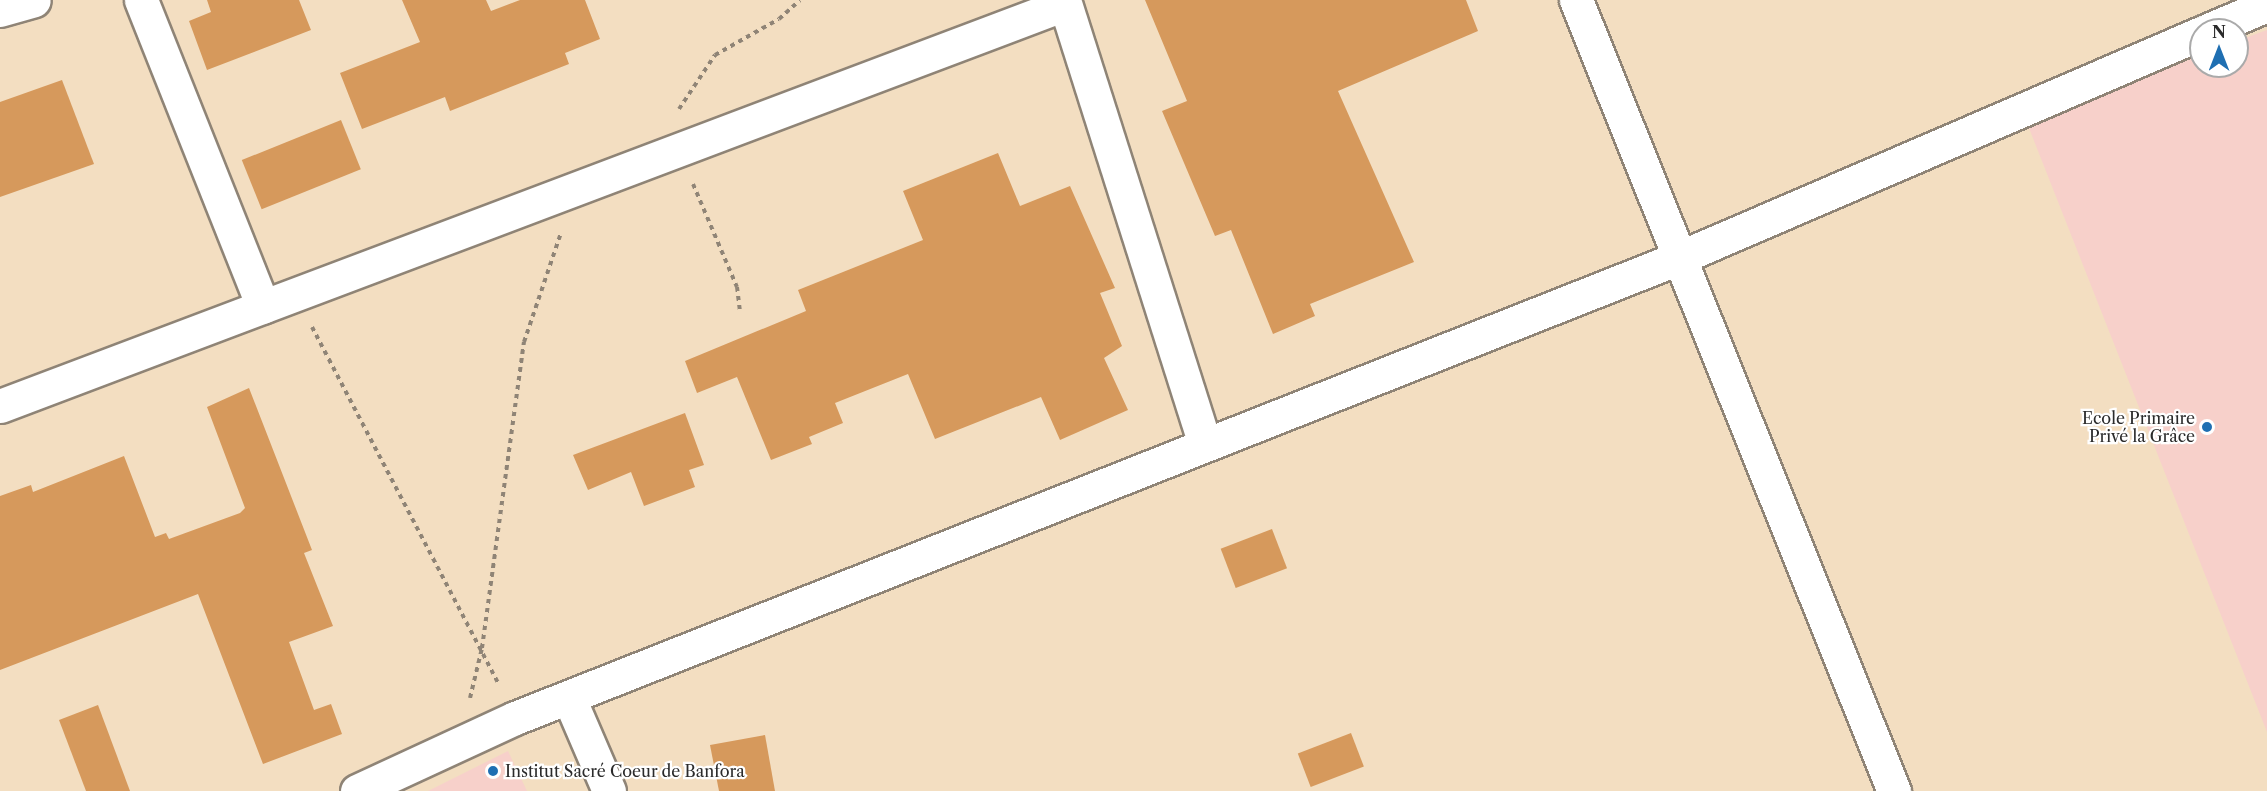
<!DOCTYPE html>
<html>
<head>
<meta charset="utf-8">
<style>
	body { margin:0 }
	#map { position:relative; width:2267px; height:791px; overflow:hidden; background:#f3dec1; font-family:"Libre Caslon Text",serif }
	div>[style] { position:absolute }
	.built>* { inset:0; background:#f7d0ca }
	.building>* { inset:0; background:#d6995c; transform-origin:0 0 }
	.path>* { height:4px; margin-top:-2px; transform-origin:0; background:repeating-linear-gradient(90deg,#8f8476 0 4.5px,transparent 0 9px) }
	.roads { filter:drop-shadow(2px 0 #8f8476) drop-shadow(-2px 0 #8f8476) drop-shadow(0 2px #8f8476) drop-shadow(0 -2px #8f8476) }
	.minor>* { height:33px; margin:-16.5px; padding:0 16.5px; transform-origin:16.5px; border-radius:16.5px; background:#fff }
	.dots>* { width:16px; height:16px; translate:-50% -50%; box-sizing:border-box; border:3px solid #fff; border-radius:50% }
	span { translate:-50% -50%; white-space:nowrap; text-align:center; line-height:1.15; -webkit-text-stroke:4.5px #fff; paint-order:stroke }
	.poi-label { font-size:16px; color:#2b2b2b }
	.right { translate:-100% -50%; text-align:right }
	.left { translate:0 -50%; text-align:left }
	.north { position:absolute; left:2189px; top:18px; width:60px; height:60px; box-sizing:border-box; background:#fff; border:2px solid #aaa; border-radius:50%; rotate:0deg; font-size:16px; font-weight:700; line-height:24px; text-align:center; color:#2b2b2b }
	.north::after { content:''; display:block; margin:auto; width:21px; height:27px; background:#1f6fb2; clip-path:polygon(50% 0,100% 100%,50% 72%,0 100%) }
</style>
</head>
<body>
<div id="map">
	<div class="built">
		<i style="clip-path:polygon(2267px 30px,2267px 732px,2027px 123px,2201px 55px,2201px 66px,2237px 66px,2237px 41px)"></i>
		<i style="clip-path:polygon(508px 751px,527px 791px,428px 791px)"></i>
	</div>
	<div class="building">
		<i style="clip-path:polygon(207px 0,299px 0,311px 30px,207px 70px,189px 21px,211px 12px)"></i>
		<i style="clip-path:polygon(402px 0,486px 0,491px 11px,520px 0,585px 0,600px 39px,565px 53px,569px 64px,450px 111px,445px 97px,362px 129px,340px 73px,420px 42px)"></i>
		<i style="clip-path:polygon(1145px 0,1466px 0,1478px 31px,1338px 91px,1414px 262px,1310px 304px,1315px 316px,1273px 334px,1231px 230px,1215px 236px,1162px 111px,1187px 101px)"></i>
		<i style="clip-path:polygon(62px 80px,94px 164px,0 197px,0 102px)"></i>
		<i style="left:341px;top:120px;width:53px;height:107px;rotate:68deg"></i>
		<i style="clip-path:polygon(998px 153px,1020px 206px,1070px 186px,1115px 288px,1100px 293px,1122px 346px,1104px 358px,1128px 410px,1060px 440px,1041px 397px,935px 439px,908px 374px,835px 403px,843px 423px,809px 437px,812px 444px,771px 460px,737px 377px,697px 393px,685px 361px,806px 311px,798px 290px,923px 240px,903px 191px)"></i>
		<i style="clip-path:polygon(249px 388px,312px 550px,304px 553px,333px 626px,289px 642px,314px 710px,331px 704px,342px 734px,263px 764px,198px 594px,0 670px,0 496px,31px 485px,33px 492px,124px 456px,155px 537px,166px 533px,169px 539px,240px 513px,245px 508px,207px 407px)"></i>
		<i style="clip-path:polygon(685px 413px,704px 465px,689px 470px,695px 487px,644px 506px,631px 472px,588px 490px,573px 455px)"></i>
		<i style="left:1272px;top:529px;width:42px;height:55px;rotate:69deg"></i>
		<i style="clip-path:polygon(98px 705px,130px 791px,86px 791px,59px 720px)"></i>
		<i style="left:1351px;top:733px;width:36px;height:57px;rotate:69deg"></i>
		<i style="clip-path:polygon(765px 735px,775px 791px,719px 791px,710px 745px)"></i>
	</div>
	<div class="path">
		<i style="left:679px;top:109px;width:65px;rotate:-56.3deg"></i>
		<i style="left:715px;top:55px;width:73px;rotate:-29.4deg"></i>
		<i style="left:779px;top:19px;width:28px;rotate:-42deg"></i>
		<i style="left:693px;top:184px;width:112px;rotate:66.9deg"></i>
		<i style="left:737px;top:287px;width:26px;rotate:83deg"></i>
		<i style="left:312px;top:327px;width:403px;rotate:62.4deg"></i>
		<i style="left:470px;top:698px;width:51px;rotate:-76.5deg"></i>
		<i style="left:482px;top:648px;width:309px;rotate:-82.2deg"></i>
		<i style="left:524px;top:342px;width:115px;rotate:-71.3deg"></i>
	</div>
	<div class="roads">
		<div class="minor">
			<i style="left:141px;top:0;width:330px;rotate:68.3deg"></i>
			<i style="left:1064px;top:0;width:464px;rotate:72.4deg"></i>
			<i style="left:1576px;top:0;width:853px;rotate:68.1deg"></i>
			<i style="left:0;top:10px;width:35px;rotate:-16deg"></i>
			<i style="left:2208px;top:30px;width:64px;rotate:-23deg"></i>
			<i style="left:0;top:406px;width:1138px;rotate:-20.68deg"></i>
			<i style="left:569px;top:698px;width:101px;rotate:66.7deg"></i>
			<i style="left:357px;top:791px;width:174px;rotate:-24.8deg"></i>
			<i style="left:515px;top:718px;width:1254px;rotate:-21.57deg"></i>
			<i style="left:1681px;top:257px;width:566px;rotate:-23.3deg"></i>
		</div>
	</div>
	<div class="dots">
		<i style="left:2207px;top:427px;background:#1f6fb2"></i>
		<i style="left:493px;top:771px;background:#1f6fb2"></i>
	</div>
	<div class="poi-label">
		<span class="right" style="left:2195px;top:427px">Ecole Primaire<br>Privé la Grâce</span>
		<span class="left" style="left:505px;top:771px">Institut Sacré Coeur de Banfora</span>
	</div>
	<div class="north">N</div>
</div>
</body>
</html>
